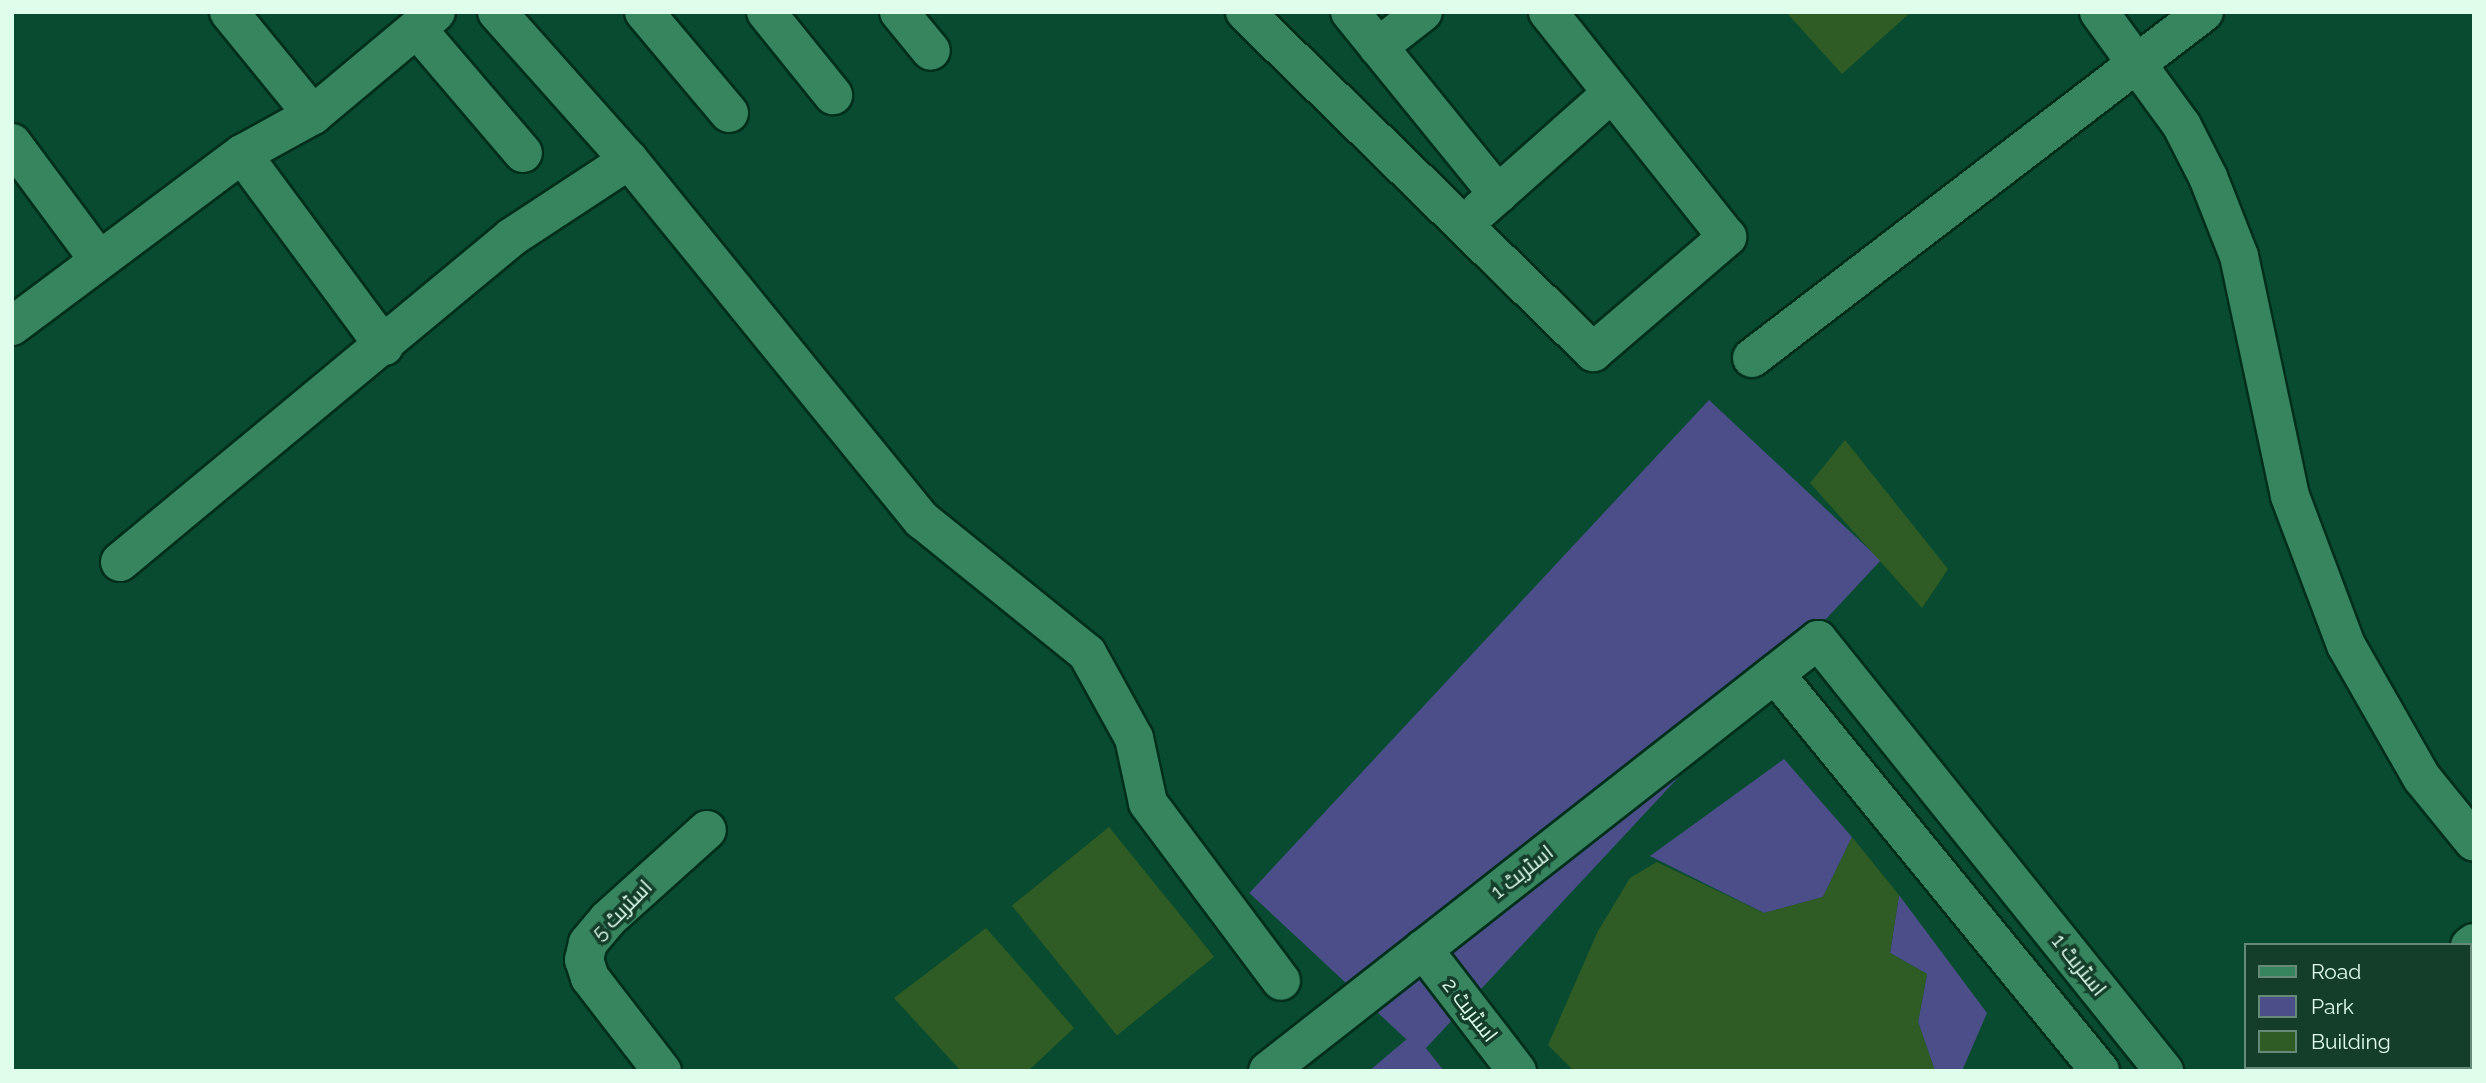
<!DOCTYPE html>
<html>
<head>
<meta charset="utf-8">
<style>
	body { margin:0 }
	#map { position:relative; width:2486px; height:1083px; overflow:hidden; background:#084b30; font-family:Raleway,Cairo,sans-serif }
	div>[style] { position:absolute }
	.green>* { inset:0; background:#4b4e88; transform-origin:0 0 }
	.building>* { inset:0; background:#2f5c24; transform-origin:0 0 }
	.roads { filter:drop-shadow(2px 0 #012e1b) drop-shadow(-2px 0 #012e1b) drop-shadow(0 2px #012e1b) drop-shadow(0 -2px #012e1b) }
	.minor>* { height:38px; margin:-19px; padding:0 19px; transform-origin:19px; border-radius:19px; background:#36855f }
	span { translate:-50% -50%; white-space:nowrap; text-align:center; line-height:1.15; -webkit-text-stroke:7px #143e2a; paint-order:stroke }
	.street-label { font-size:21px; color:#dffdeb }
	.frame { position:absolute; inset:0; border:14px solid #dffdeb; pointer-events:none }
	.legend { position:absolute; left:2244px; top:943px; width:228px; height:126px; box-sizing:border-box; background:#143e2a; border:2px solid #658a77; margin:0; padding:9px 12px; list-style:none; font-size:21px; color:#dffdeb }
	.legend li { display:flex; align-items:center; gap:14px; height:35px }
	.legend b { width:35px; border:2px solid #658a77 }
</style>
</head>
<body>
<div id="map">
	<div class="green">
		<i style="left:1709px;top:400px;width:235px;height:674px;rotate:43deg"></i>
		<i style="clip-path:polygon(1784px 759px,1852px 837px,1823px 897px,1764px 913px,1650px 856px)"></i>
		<i style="clip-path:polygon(1899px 895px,1987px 1013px,1962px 1071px,1935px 1071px,1918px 1022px,1927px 974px,1890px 953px)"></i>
		<i style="clip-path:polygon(1414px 1033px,1444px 1071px,1369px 1071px)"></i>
	</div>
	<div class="building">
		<i style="clip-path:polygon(1786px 12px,1911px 12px,1842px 74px)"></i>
		<i style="clip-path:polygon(1845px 440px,1948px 569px,1922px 608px,1810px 483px)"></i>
		<i style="left:1109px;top:827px;width:167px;height:125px;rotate:51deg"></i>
		<i style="clip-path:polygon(1852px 837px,1899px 895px,1890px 953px,1927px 974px,1918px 1022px,1935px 1071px,1574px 1071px,1548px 1045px,1598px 931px,1630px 878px,1657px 862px,1764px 913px,1823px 897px)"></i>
		<i style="clip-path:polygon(986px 928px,1074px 1028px,1028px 1071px,961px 1071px,894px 998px)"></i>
	</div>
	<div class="roads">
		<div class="minor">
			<i style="left:229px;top:12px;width:133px;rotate:50.8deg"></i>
			<i style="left:497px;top:12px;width:198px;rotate:48.3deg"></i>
			<i style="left:629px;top:160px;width:464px;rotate:50.9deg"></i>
			<i style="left:922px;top:520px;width:212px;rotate:38.9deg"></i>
			<i style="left:1087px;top:653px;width:97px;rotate:61.1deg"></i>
			<i style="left:1134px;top:738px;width:66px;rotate:77.8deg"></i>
			<i style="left:1148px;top:803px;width:222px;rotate:53.2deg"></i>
			<i style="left:644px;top:12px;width:132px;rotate:49.9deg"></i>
			<i style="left:766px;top:12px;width:107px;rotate:51.1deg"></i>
			<i style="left:899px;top:12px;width:50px;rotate:50.6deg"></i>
			<i style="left:1245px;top:12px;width:487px;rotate:44.3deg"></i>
			<i style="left:1593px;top:352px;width:177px;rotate:-40.6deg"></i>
			<i style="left:1727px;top:237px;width:288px;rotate:-128.5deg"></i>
			<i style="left:1350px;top:12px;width:235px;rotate:50.9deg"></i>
			<i style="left:2099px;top:12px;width:141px;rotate:53.9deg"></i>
			<i style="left:2182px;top:126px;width:57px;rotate:63deg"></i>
			<i style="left:2208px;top:177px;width:85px;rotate:68.6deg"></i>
			<i style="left:2239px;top:256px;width:245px;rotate:78deg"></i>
			<i style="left:2290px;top:496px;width:159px;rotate:69.4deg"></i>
			<i style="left:2346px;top:645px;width:153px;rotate:60.3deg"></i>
			<i style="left:2422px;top:778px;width:82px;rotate:50.9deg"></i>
			<i style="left:417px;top:29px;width:163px;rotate:49.5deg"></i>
			<i style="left:1378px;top:47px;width:57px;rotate:-37.9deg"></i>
			<i style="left:12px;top:143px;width:144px;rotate:53.4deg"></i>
			<i style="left:242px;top:154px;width:239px;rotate:53.5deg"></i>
			<i style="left:1480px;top:210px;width:176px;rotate:-41.6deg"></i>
			<i style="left:12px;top:326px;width:287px;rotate:-36.8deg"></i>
			<i style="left:242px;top:154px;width:81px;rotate:-28.8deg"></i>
			<i style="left:313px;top:115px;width:160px;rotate:-39.9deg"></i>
			<i style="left:1752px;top:358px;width:569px;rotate:-37.43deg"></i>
			<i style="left:120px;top:562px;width:509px;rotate:-39.66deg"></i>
			<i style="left:512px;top:237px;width:140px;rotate:-33.3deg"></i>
			<i style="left:1775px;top:674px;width:513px;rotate:50.69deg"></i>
			<i style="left:2470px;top:946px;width:5px;rotate:-37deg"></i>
			<i style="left:1423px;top:949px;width:154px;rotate:52.4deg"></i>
			<i style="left:2470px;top:1014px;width:5px;rotate:-37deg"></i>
			<i style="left:662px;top:1071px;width:118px;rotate:-127.7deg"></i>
			<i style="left:590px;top:978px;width:19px;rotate:-108deg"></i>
			<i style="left:584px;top:960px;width:17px;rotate:-77deg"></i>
			<i style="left:588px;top:943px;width:31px;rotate:-50deg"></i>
			<i style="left:608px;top:919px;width:133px;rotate:-42deg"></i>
			<i style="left:1268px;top:1071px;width:699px;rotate:-38.08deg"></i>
			<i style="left:1818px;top:640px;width:553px;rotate:51.24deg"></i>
			<i style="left:2310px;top:1071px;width:6px;rotate:-39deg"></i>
			<i style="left:2399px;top:1071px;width:6px;rotate:-45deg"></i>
		</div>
	</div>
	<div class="street-label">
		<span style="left:1522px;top:872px;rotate:-38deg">اسٹریٹ 1</span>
		<span style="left:622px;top:910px;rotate:-45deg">اسٹریٹ 5</span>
		<span style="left:2079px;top:965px;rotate:51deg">اسٹریٹ 1</span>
		<span style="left:1470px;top:1010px;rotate:52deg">اسٹریٹ 2</span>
	</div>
	<div class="frame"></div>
	<ul class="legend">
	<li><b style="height:9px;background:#36855f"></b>Road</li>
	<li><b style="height:19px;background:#4b4e88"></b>Park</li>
	<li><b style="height:19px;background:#2f5c24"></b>Building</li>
	</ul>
</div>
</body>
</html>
